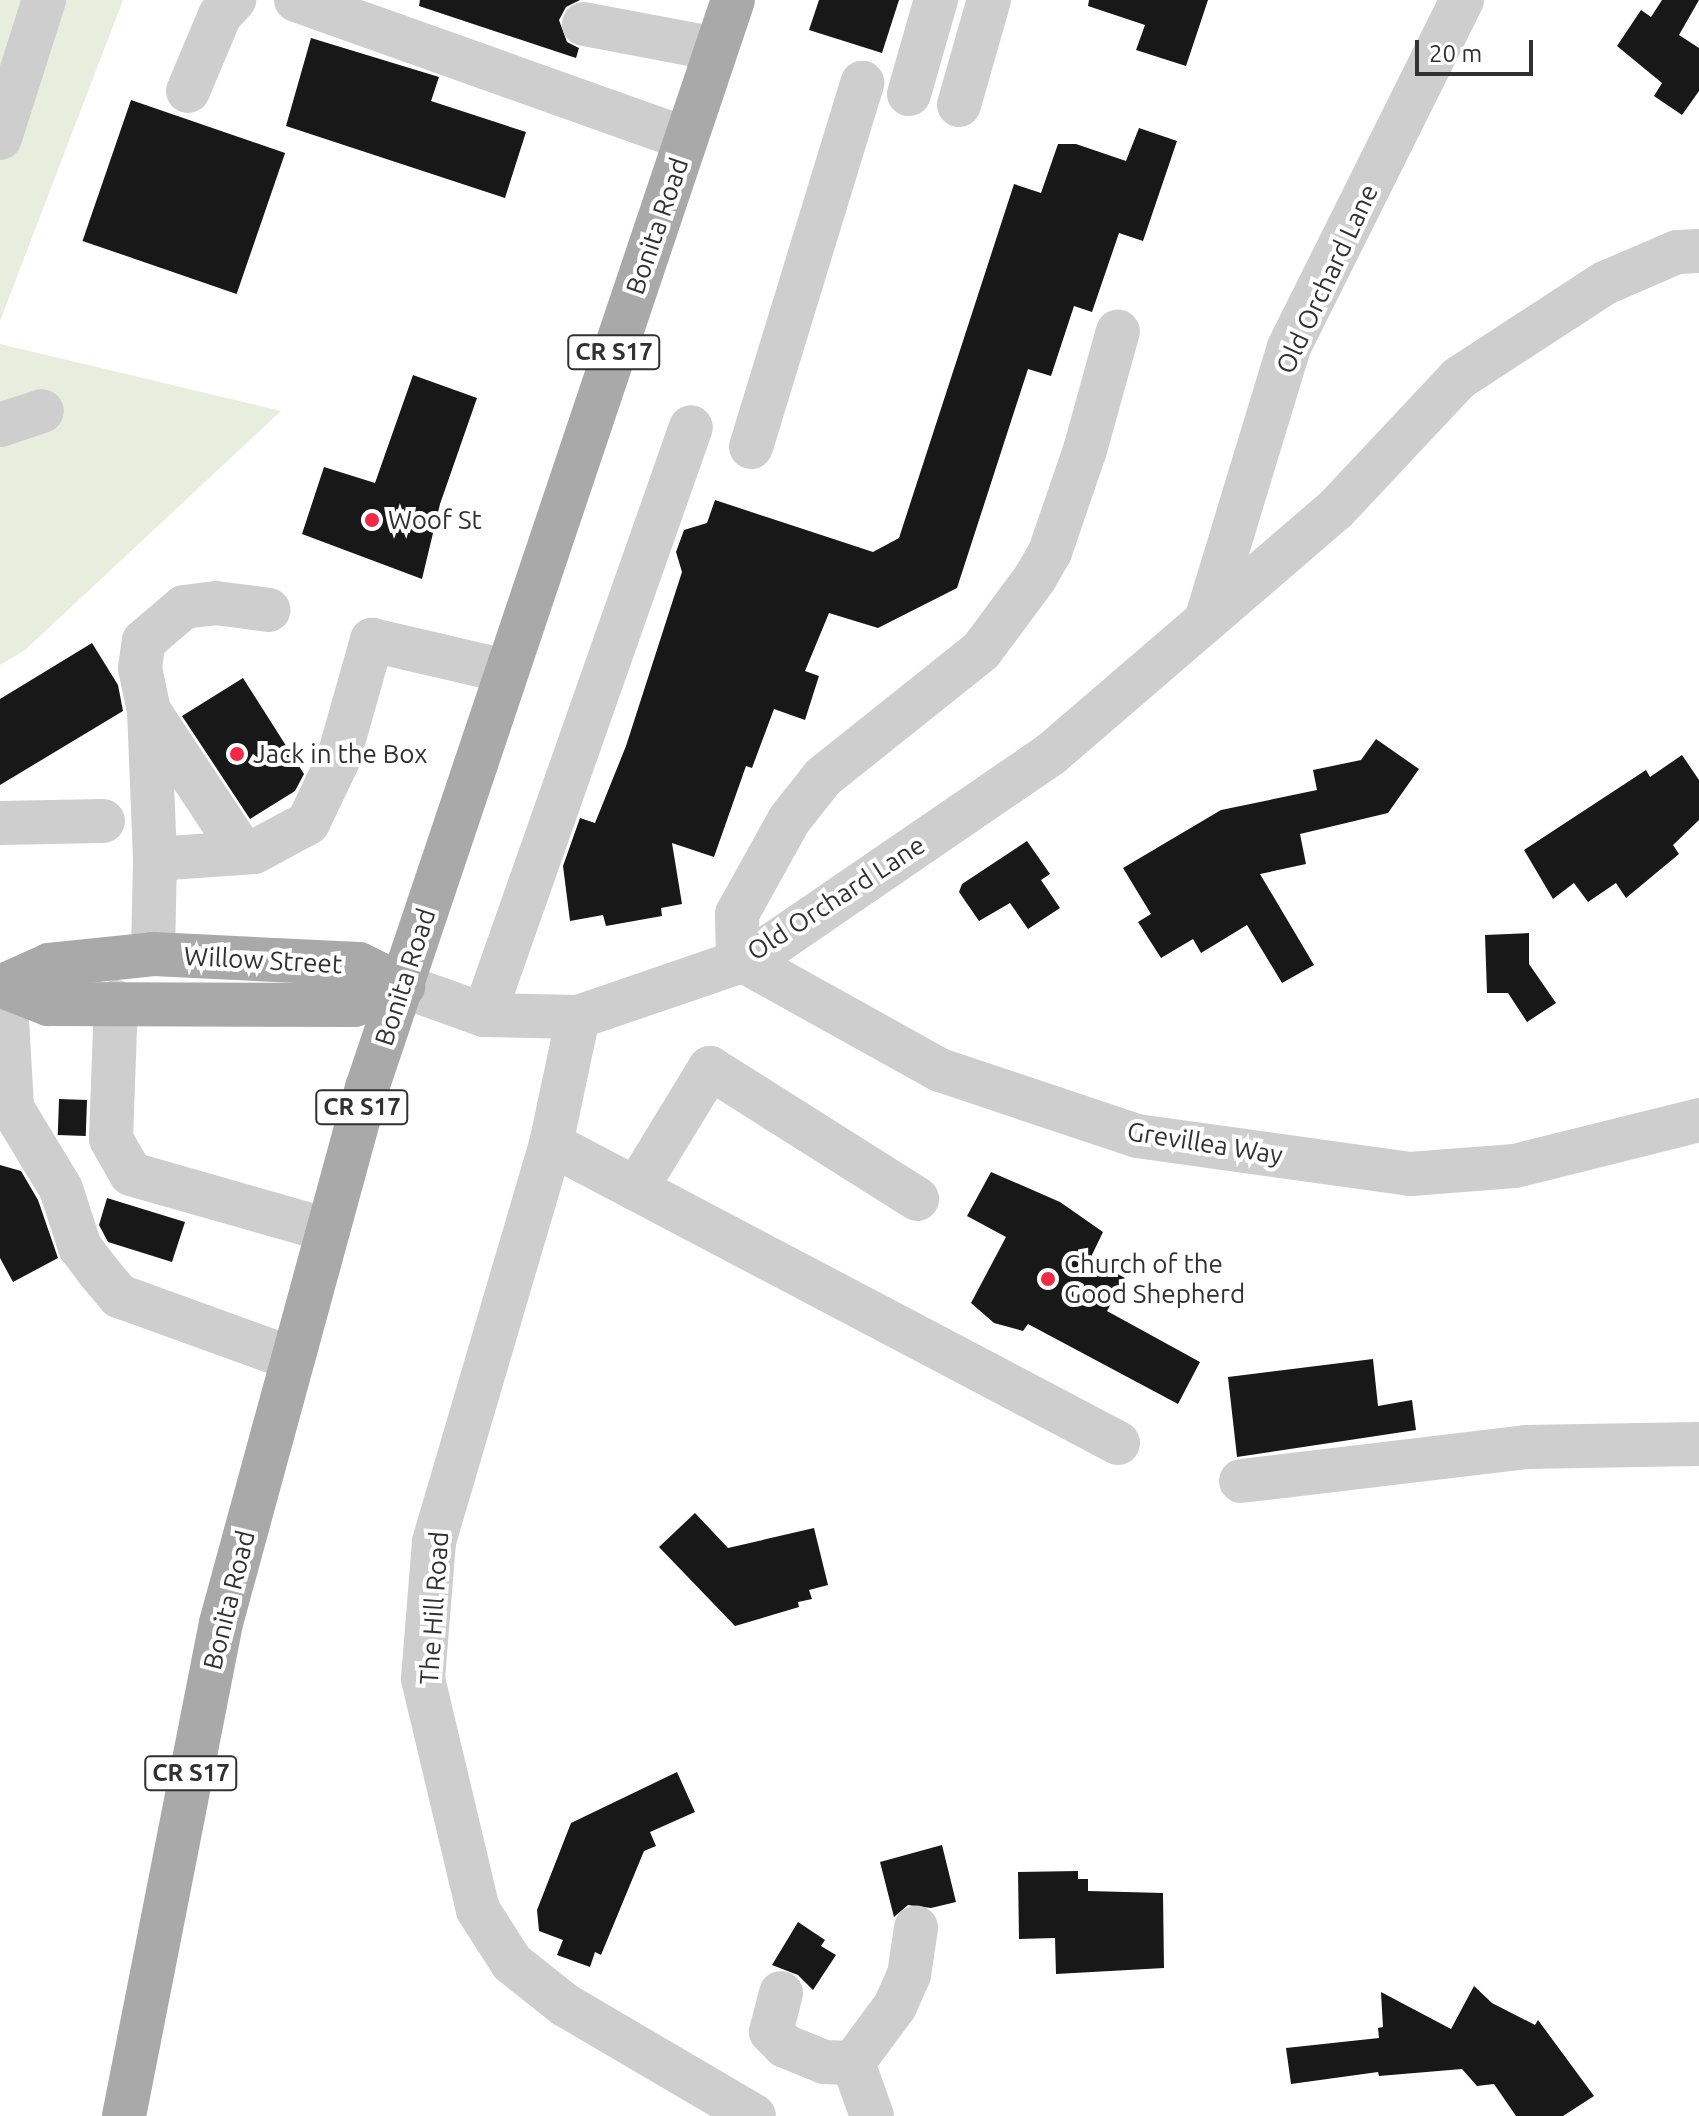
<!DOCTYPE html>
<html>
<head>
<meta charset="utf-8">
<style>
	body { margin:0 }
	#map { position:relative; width:1699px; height:2116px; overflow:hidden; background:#fff; font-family:Ubuntu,sans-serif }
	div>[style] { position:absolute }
	.green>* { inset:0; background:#e8eede }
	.building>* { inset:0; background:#181818; transform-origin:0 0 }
	.minor>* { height:44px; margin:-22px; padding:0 22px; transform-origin:22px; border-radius:22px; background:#cecece }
	.major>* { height:44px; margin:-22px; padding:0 22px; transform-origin:22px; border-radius:22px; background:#a9a9a9 }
	.dots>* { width:22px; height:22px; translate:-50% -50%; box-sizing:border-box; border:4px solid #fff; border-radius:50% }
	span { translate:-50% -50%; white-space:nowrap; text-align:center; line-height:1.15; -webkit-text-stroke:8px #fff; paint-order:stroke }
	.shield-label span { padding:2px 6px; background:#fff; border:2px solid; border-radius:6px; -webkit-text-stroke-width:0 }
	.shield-label { font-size:24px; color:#313131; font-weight:700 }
	.street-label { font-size:26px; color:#313131 }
	.poi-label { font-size:26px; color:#313131 }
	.left { translate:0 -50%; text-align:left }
	.scale { position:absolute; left:1415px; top:40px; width:118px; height:36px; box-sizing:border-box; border:4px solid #313131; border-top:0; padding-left:10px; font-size:24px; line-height:28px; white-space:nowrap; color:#313131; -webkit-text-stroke:6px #fff; paint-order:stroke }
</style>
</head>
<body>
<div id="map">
	<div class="green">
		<i style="clip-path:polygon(0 0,123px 0,0 321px)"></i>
		<i style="clip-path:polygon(0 344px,281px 411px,25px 650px,0 665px)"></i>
	</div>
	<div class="building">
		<i style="clip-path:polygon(420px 0,580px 0,566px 7px,559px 20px,567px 42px,579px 48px,576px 58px,419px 6px)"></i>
		<i style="clip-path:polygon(819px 0,899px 0,882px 53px,809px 30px)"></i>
		<i style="clip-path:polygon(1089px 0,1208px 0,1186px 66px,1136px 50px,1145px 25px,1088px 6px)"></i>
		<i style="clip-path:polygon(1662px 0,1699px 0,1679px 35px,1699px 48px,1699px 91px,1682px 115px,1654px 96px,1662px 83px,1617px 46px,1641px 10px,1651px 17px)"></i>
		<i style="clip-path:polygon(311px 38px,439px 77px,431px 101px,526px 132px,505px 198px,286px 126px)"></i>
		<i style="left:131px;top:100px;width:163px;height:149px;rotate:19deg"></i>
		<i style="clip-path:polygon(1139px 128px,1177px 141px,1143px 241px,1119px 233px,1092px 312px,1074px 306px,1051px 376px,1028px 369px,957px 588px,878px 628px,829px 613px,805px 671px,819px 676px,805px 720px,774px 709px,752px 768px,746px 766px,714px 857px,672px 843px,682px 904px,661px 908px,662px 916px,606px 926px,603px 915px,570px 921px,563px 866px,580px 818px,595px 823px,626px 746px,682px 572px,676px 552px,684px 530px,707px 523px,715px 500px,873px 552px,899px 538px,1014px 184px,1041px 193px,1058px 144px,1076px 144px,1126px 161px)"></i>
		<i style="clip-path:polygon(413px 375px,477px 398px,440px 504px,422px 579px,302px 534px,324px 467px,375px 483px)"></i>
		<i style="clip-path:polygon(92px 643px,118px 685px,123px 711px,0 785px,0 699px)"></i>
		<i style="clip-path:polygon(243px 678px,304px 774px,295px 791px,250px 819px,182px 716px)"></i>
		<i style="clip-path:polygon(1376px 739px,1419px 769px,1388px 813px,1300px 834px,1306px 864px,1260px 874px,1314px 965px,1282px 983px,1247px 925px,1201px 953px,1193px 939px,1161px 958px,1138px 922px,1151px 914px,1123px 868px,1221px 810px,1317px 790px,1313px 770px,1361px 760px)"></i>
		<i style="clip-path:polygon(1682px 755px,1699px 780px,1699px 820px,1673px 845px,1679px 854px,1626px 898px,1616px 883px,1588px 902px,1574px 883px,1553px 899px,1524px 850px,1646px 770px,1650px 777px)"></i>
		<i style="clip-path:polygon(1027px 841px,1050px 874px,1041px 880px,1060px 908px,1028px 929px,1010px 903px,979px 921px,959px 892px,962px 884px)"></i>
		<i style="clip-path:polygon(1529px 933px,1529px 964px,1556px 1003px,1527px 1022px,1508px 993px,1487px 993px,1485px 935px)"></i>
		<i style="left:87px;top:1100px;width:36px;height:28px;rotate:92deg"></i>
		<i style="clip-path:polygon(0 1165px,21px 1171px,38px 1200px,58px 1258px,13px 1282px,0 1258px)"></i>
		<i style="clip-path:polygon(991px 1172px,1060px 1202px,1103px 1232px,1090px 1259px,1125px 1278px,1107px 1311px,1200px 1362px,1178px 1404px,1028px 1324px,1023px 1331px,994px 1323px,971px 1303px,1006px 1237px,967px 1216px)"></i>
		<i style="clip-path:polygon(107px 1198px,185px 1222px,172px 1262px,108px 1242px,99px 1225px)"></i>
		<i style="clip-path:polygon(1373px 1359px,1378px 1406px,1412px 1400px,1416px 1430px,1237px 1457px,1228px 1377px)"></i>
		<i style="clip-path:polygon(695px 1513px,728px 1548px,814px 1528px,828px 1585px,809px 1590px,812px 1599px,798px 1602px,799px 1607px,735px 1626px,659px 1547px)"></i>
		<i style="clip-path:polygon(677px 1772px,695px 1812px,650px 1832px,656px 1846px,644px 1851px,601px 1955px,595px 1952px,590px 1967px,557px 1955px,563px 1940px,539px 1931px,537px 1910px,571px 1823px)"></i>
		<i style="clip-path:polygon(942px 1845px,956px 1902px,931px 1908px,908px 1905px,894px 1917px,880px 1862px)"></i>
		<i style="clip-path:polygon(1078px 1871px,1078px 1879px,1088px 1879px,1088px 1891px,1163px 1893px,1164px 1968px,1056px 1974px,1055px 1938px,1019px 1939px,1018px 1872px)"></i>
		<i style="clip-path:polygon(798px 1922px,825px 1940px,821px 1946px,836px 1955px,813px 1990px,798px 1975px,772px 1965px)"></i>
		<i style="clip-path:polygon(1474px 1986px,1492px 2003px,1535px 2025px,1538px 2020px,1594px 2096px,1563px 2116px,1516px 2116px,1494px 2084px,1477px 2086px,1462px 2069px,1379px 2076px,1378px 2072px,1291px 2084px,1286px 2048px,1379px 2038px,1378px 2028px,1383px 2027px,1381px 1992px,1451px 2029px)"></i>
	</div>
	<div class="minor">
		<i style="left:296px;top:0;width:414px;rotate:19.6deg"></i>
		<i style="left:584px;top:24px;width:134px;rotate:10.7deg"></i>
		<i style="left:188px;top:91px;width:82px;rotate:-67.2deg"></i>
		<i style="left:220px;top:15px;width:21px;rotate:-47deg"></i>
		<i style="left:909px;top:94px;width:98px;rotate:-74deg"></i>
		<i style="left:959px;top:105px;width:109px;rotate:-74.1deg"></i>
		<i style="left:0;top:138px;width:145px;rotate:-72.3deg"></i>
		<i style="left:0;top:425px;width:44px;rotate:-18.4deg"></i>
		<i style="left:751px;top:447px;width:381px;rotate:-73deg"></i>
		<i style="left:1207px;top:617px;width:282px;rotate:-73.1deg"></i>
		<i style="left:1289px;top:347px;width:388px;rotate:-63.5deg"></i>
		<i style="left:149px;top:711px;width:170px;rotate:56.5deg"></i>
		<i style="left:0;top:823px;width:103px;rotate:-1.1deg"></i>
		<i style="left:155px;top:859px;width:148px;rotate:-92.3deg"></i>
		<i style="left:149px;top:711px;width:44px;rotate:-101.8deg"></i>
		<i style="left:140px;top:668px;width:27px;rotate:-82deg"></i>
		<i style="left:144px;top:641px;width:52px;rotate:-40.4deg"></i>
		<i style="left:184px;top:607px;width:32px;rotate:-7deg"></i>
		<i style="left:216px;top:603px;width:53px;rotate:7.5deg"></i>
		<i style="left:153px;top:954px;width:95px;rotate:-88.8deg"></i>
		<i style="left:155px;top:859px;width:99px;rotate:-4deg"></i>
		<i style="left:254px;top:852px;width:61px;rotate:-28.2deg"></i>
		<i style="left:308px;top:823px;width:70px;rotate:-64.5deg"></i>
		<i style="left:338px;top:760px;width:125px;rotate:-74.2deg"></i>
		<i style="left:372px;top:640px;width:137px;rotate:13.1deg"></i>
		<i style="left:742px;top:960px;width:227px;rotate:29.1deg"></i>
		<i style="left:940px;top:1070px;width:208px;rotate:18.5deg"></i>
		<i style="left:1137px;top:1136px;width:276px;rotate:7.9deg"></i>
		<i style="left:1410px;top:1174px;width:105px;rotate:-4.4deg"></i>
		<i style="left:1515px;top:1166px;width:190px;rotate:-14deg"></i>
		<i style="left:738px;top:962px;width:48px;rotate:-91.2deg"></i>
		<i style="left:737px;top:914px;width:107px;rotate:-61deg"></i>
		<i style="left:789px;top:820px;width:55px;rotate:-51.7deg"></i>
		<i style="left:823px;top:777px;width:202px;rotate:-38.6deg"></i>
		<i style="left:981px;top:651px;width:91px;rotate:-53.5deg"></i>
		<i style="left:1035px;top:578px;width:30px;rotate:-60deg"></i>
		<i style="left:1050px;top:552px;width:108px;rotate:-71.1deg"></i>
		<i style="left:1085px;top:450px;width:123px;rotate:-74.5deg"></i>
		<i style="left:5px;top:985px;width:123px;rotate:86.7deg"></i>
		<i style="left:12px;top:1108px;width:95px;rotate:58.8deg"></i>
		<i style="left:61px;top:1189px;width:61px;rotate:71.9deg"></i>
		<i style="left:80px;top:1247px;width:30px;rotate:53deg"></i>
		<i style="left:98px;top:1271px;width:33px;rotate:50deg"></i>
		<i style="left:119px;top:1296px;width:185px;rotate:19.9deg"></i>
		<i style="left:403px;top:986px;width:86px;rotate:19.7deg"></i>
		<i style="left:484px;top:1015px;width:94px;rotate:1.2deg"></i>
		<i style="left:578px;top:1017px;width:188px;rotate:-18.9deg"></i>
		<i style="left:756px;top:956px;width:358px;rotate:-34.4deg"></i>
		<i style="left:1051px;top:754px;width:374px;rotate:-40.7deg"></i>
		<i style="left:1335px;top:510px;width:181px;rotate:-46.8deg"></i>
		<i style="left:1459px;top:378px;width:174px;rotate:-33.1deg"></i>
		<i style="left:1605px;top:283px;width:78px;rotate:-23.3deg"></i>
		<i style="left:1677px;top:252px;width:22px;rotate:-3deg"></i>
		<i style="left:116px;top:1002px;width:137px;rotate:92.1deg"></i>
		<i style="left:111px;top:1139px;width:40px;rotate:60.3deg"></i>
		<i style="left:131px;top:1174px;width:205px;rotate:15.9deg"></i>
		<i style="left:484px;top:1015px;width:623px;rotate:-70.61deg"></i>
		<i style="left:578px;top:1017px;width:130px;rotate:102deg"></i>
		<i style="left:551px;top:1144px;width:415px;rotate:106.4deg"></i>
		<i style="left:434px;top:1542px;width:137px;rotate:94.6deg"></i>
		<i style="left:423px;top:1679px;width:237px;rotate:76.6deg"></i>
		<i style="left:478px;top:1910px;width:63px;rotate:57.3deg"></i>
		<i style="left:512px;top:1963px;width:68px;rotate:38.4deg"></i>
		<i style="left:565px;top:2005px;width:219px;rotate:30.4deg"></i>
		<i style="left:551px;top:1144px;width:641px;rotate:27.8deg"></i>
		<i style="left:636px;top:1189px;width:142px;rotate:-58.6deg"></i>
		<i style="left:710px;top:1068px;width:245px;rotate:32.3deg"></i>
		<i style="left:1241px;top:1481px;width:287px;rotate:-6.8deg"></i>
		<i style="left:1526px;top:1447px;width:173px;rotate:-1deg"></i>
		<i style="left:781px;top:1993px;width:40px;rotate:104.4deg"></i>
		<i style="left:771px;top:2032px;width:20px;rotate:45deg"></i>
		<i style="left:785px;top:2046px;width:42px;rotate:22.3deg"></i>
		<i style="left:824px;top:2062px;width:29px;rotate:2deg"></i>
		<i style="left:853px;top:2063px;width:71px;rotate:-53.6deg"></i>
		<i style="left:895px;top:2006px;width:34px;rotate:-66deg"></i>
		<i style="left:909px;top:1975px;width:48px;rotate:-81.5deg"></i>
		<i style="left:853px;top:2063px;width:56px;rotate:70.3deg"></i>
	</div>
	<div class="major">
		<i style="left:0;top:985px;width:52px;rotate:21.6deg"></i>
		<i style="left:48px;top:1004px;width:306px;rotate:0.2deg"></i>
		<i style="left:354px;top:1005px;width:53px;rotate:-21.2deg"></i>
		<i style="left:5px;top:985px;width:48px;rotate:-24.4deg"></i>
		<i style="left:49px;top:965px;width:105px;rotate:-6deg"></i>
		<i style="left:153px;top:954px;width:206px;rotate:2.8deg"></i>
		<i style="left:359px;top:964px;width:49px;rotate:26.6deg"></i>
		<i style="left:124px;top:2116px;width:502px;rotate:-78.87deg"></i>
		<i style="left:221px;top:1623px;width:555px;rotate:-74.74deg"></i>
		<i style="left:367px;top:1088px;width:1148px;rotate:-71.41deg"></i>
	</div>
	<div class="dots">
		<i style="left:372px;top:520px;background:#f22945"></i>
		<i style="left:237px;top:754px;background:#f22945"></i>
		<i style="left:1048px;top:1279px;background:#f22945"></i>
	</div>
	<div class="shield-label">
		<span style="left:614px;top:352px">CR S17</span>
		<span style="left:362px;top:1107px">CR S17</span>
		<span style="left:191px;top:1773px">CR S17</span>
	</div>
	<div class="street-label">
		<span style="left:657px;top:226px;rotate:-71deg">Bonita Road</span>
		<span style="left:1327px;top:279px;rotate:-65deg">Old Orchard Lane</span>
		<span style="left:836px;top:898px;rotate:-33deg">Old Orchard Lane</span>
		<span style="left:263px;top:960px;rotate:3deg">Willow Street</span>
		<span style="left:405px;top:977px;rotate:-72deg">Bonita Road</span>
		<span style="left:1205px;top:1143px;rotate:9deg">Grevillea Way</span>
		<span style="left:229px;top:1600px;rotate:-76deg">Bonita Road</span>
		<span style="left:434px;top:1608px;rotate:-86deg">The Hill Road</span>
	</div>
	<div class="poi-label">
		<span class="left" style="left:388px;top:520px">Woof St</span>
		<span class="left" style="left:253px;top:754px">Jack in the Box</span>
		<span class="left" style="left:1064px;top:1279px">Church of the<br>Good Shepherd</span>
	</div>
	<div class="scale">20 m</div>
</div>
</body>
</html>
